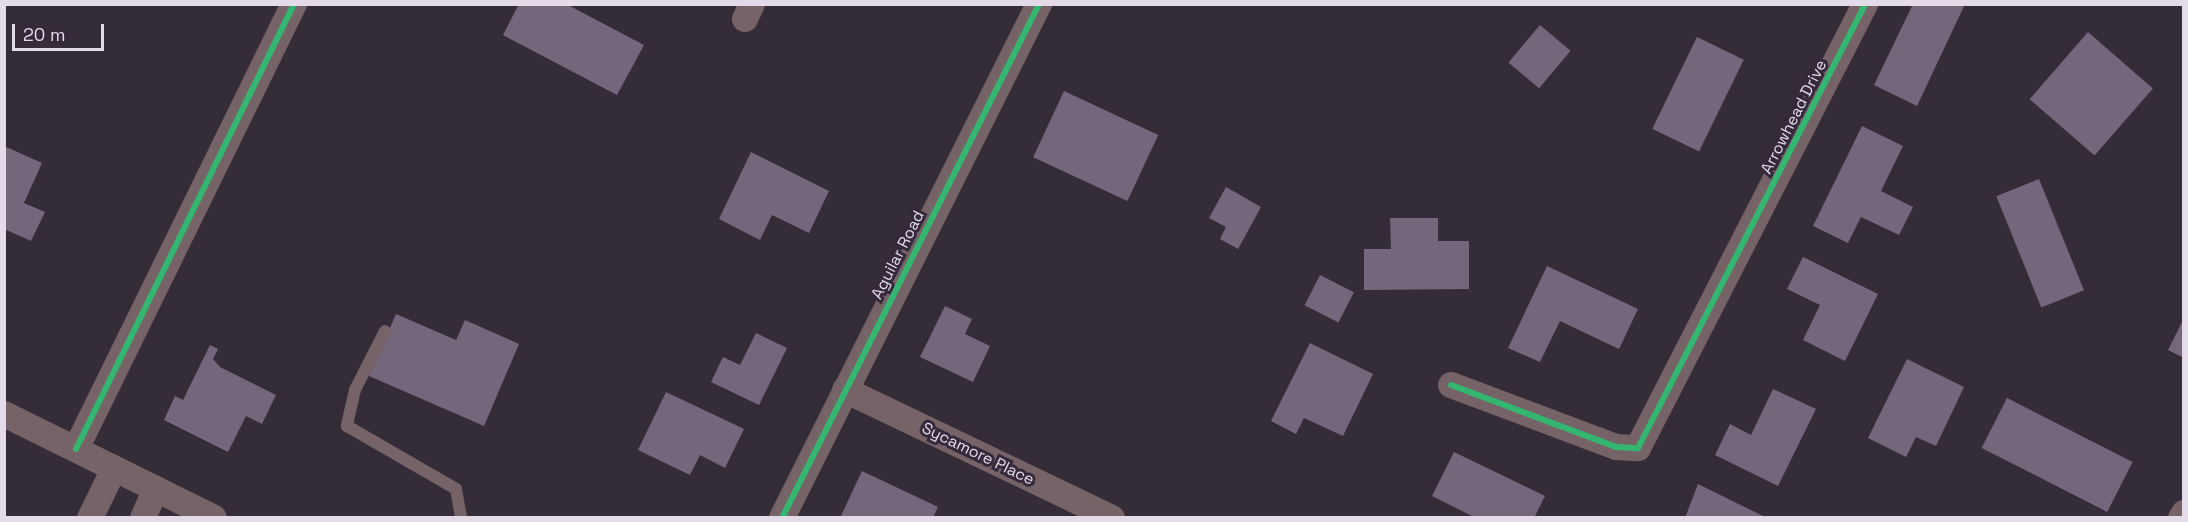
<!DOCTYPE html>
<html>
<head>
<meta charset="utf-8">
<style>
	body { margin:0 }
	#map { position:relative; width:2188px; height:522px; overflow:hidden; background:#342d38; font-family:"Space Grotesk",sans-serif }
	div>[style] { position:absolute }
	.building>* { inset:0; background:#74677b; transform-origin:0 0 }
	.service>* { height:12px; margin:-6px; padding:0 6px; transform-origin:6px; border-radius:6px; background:#756367 }
	.minor>* { height:26px; margin:-13px; padding:0 13px; transform-origin:13px; border-radius:13px; background:#756367 }
	.cycleway>* { height:6px; margin:-3px; padding:0 3px; transform-origin:3px; border-radius:3px; background:#33b770 }
	span { translate:-50% -50%; white-space:nowrap; text-align:center; line-height:1.15; -webkit-text-stroke:6px #35293c; paint-order:stroke }
	.street-label { font-size:16px; color:#e3dbe8 }
	.frame { position:absolute; inset:0; border:6px solid #e3dbe8; pointer-events:none }
	.scale { position:absolute; left:12px; top:24px; width:92px; height:27px; box-sizing:border-box; border:3px solid #e3dbe8; border-top:0; padding-left:8px; font-size:18px; line-height:21px; white-space:nowrap; color:#e3dbe8; -webkit-text-stroke:4px #35293c; paint-order:stroke }
</style>
</head>
<body>
<div id="map">
	<div class="building">
		<i style="clip-path:polygon(519px 4px,566px 4px,644px 45px,617px 95px,503px 35px)"></i>
		<i style="clip-path:polygon(1913px 4px,1965px 4px,1917px 106px,1874px 85px)"></i>
		<i style="left:1540px;top:25px;width:40px;height:49px;rotate:40deg"></i>
		<i style="left:2088px;top:32px;width:86px;height:89px;rotate:41deg"></i>
		<i style="left:1697px;top:37px;width:52px;height:102px;rotate:26deg"></i>
		<i style="left:1064px;top:91px;width:104px;height:73px;rotate:25deg"></i>
		<i style="clip-path:polygon(1862px 126px,1903px 146px,1881px 191px,1913px 207px,1899px 235px,1861px 217px,1848px 243px,1813px 226px)"></i>
		<i style="clip-path:polygon(4px 146px,42px 163px,24px 203px,45px 212px,31px 241px,4px 229px)"></i>
		<i style="clip-path:polygon(751px 152px,829px 191px,809px 233px,772px 215px,760px 240px,719px 219px)"></i>
		<i style="left:2039px;top:179px;width:120px;height:46px;rotate:68deg"></i>
		<i style="clip-path:polygon(1226px 187px,1261px 207px,1238px 249px,1220px 239px,1226px 227px,1209px 218px)"></i>
		<i style="clip-path:polygon(1390px 218px,1438px 218px,1438px 241px,1469px 241px,1469px 289px,1364px 290px,1364px 249px,1391px 249px)"></i>
		<i style="clip-path:polygon(1803px 257px,1878px 294px,1845px 361px,1803px 340px,1820px 305px,1787px 289px)"></i>
		<i style="clip-path:polygon(1547px 266px,1638px 309px,1619px 349px,1560px 321px,1540px 362px,1508px 348px)"></i>
		<i style="left:1320px;top:275px;width:38px;height:34px;rotate:27deg"></i>
		<i style="clip-path:polygon(945px 306px,972px 319px,965px 334px,990px 346px,973px 382px,920px 357px)"></i>
		<i style="clip-path:polygon(396px 314px,456px 340px,465px 320px,519px 344px,484px 426px,369px 376px)"></i>
		<i style="clip-path:polygon(2184px 318px,2184px 358px,2168px 350px)"></i>
		<i style="clip-path:polygon(756px 333px,787px 348px,759px 405px,711px 382px,723px 357px,740px 365px)"></i>
		<i style="clip-path:polygon(1310px 343px,1373px 374px,1343px 436px,1304px 418px,1296px 434px,1271px 421px)"></i>
		<i style="clip-path:polygon(210px 345px,218px 349px,213px 359px,220px 367px,276px 395px,262px 424px,246px 416px,228px 452px,164px 420px,175px 396px,183px 400px)"></i>
		<i style="clip-path:polygon(1907px 359px,1964px 387px,1936px 446px,1916px 437px,1906px 457px,1868px 438px)"></i>
		<i style="clip-path:polygon(1773px 389px,1816px 409px,1778px 486px,1715px 455px,1730px 424px,1751px 435px)"></i>
		<i style="clip-path:polygon(666px 392px,744px 429px,725px 468px,700px 455px,690px 475px,638px 450px)"></i>
		<i style="left:2007px;top:398px;width:141px;height:56px;rotate:27deg"></i>
		<i style="clip-path:polygon(1454px 452px,1545px 496px,1534px 518px,1476px 518px,1432px 496px)"></i>
		<i style="clip-path:polygon(862px 471px,938px 507px,933px 518px,840px 518px)"></i>
		<i style="clip-path:polygon(1698px 484px,1767px 518px,1685px 518px)"></i>
	</div>
	<div class="service">
		<i style="left:385px;top:331px;width:66px;rotate:117deg"></i>
		<i style="left:355px;top:390px;width:37px;rotate:103deg"></i>
		<i style="left:347px;top:426px;width:126px;rotate:30deg"></i>
		<i style="left:456px;top:489px;width:29px;rotate:80deg"></i>
	</div>
	<div class="minor">
		<i style="left:745px;top:19px;width:17px;rotate:-65deg"></i>
		<i style="left:1451px;top:385px;width:176px;rotate:20.6deg"></i>
		<i style="left:1616px;top:447px;width:22px;rotate:3deg"></i>
		<i style="left:1638px;top:448px;width:499px;rotate:-62.9deg"></i>
		<i style="left:845px;top:390px;width:296px;rotate:25.6deg"></i>
		<i style="left:4px;top:414px;width:234px;rotate:26.3deg"></i>
		<i style="left:76px;top:449px;width:496px;rotate:-63.9deg"></i>
		<i style="left:90px;top:518px;width:55px;rotate:-63.9deg"></i>
		<i style="left:143px;top:518px;width:32px;rotate:-66deg"></i>
		<i style="left:782px;top:518px;width:575px;rotate:-63.43deg"></i>
		<i style="left:2181px;top:518px;width:6px;rotate:-59deg"></i>
	</div>
	<div class="cycleway">
		<i style="left:1451px;top:385px;width:176px;rotate:20.6deg"></i>
		<i style="left:1616px;top:447px;width:22px;rotate:3deg"></i>
		<i style="left:1638px;top:448px;width:499px;rotate:-62.9deg"></i>
		<i style="left:76px;top:449px;width:496px;rotate:-63.9deg"></i>
		<i style="left:782px;top:518px;width:575px;rotate:-63.43deg"></i>
	</div>
	<div class="street-label">
		<span style="left:1794px;top:117px;rotate:-63deg">Arrowhead Drive</span>
		<span style="left:898px;top:255px;rotate:-63deg">Aguilar Road</span>
		<span style="left:978px;top:454px;rotate:26deg">Sycamore Place</span>
	</div>
	<div class="frame"></div>
	<div class="scale">20 m</div>
</div>
</body>
</html>
